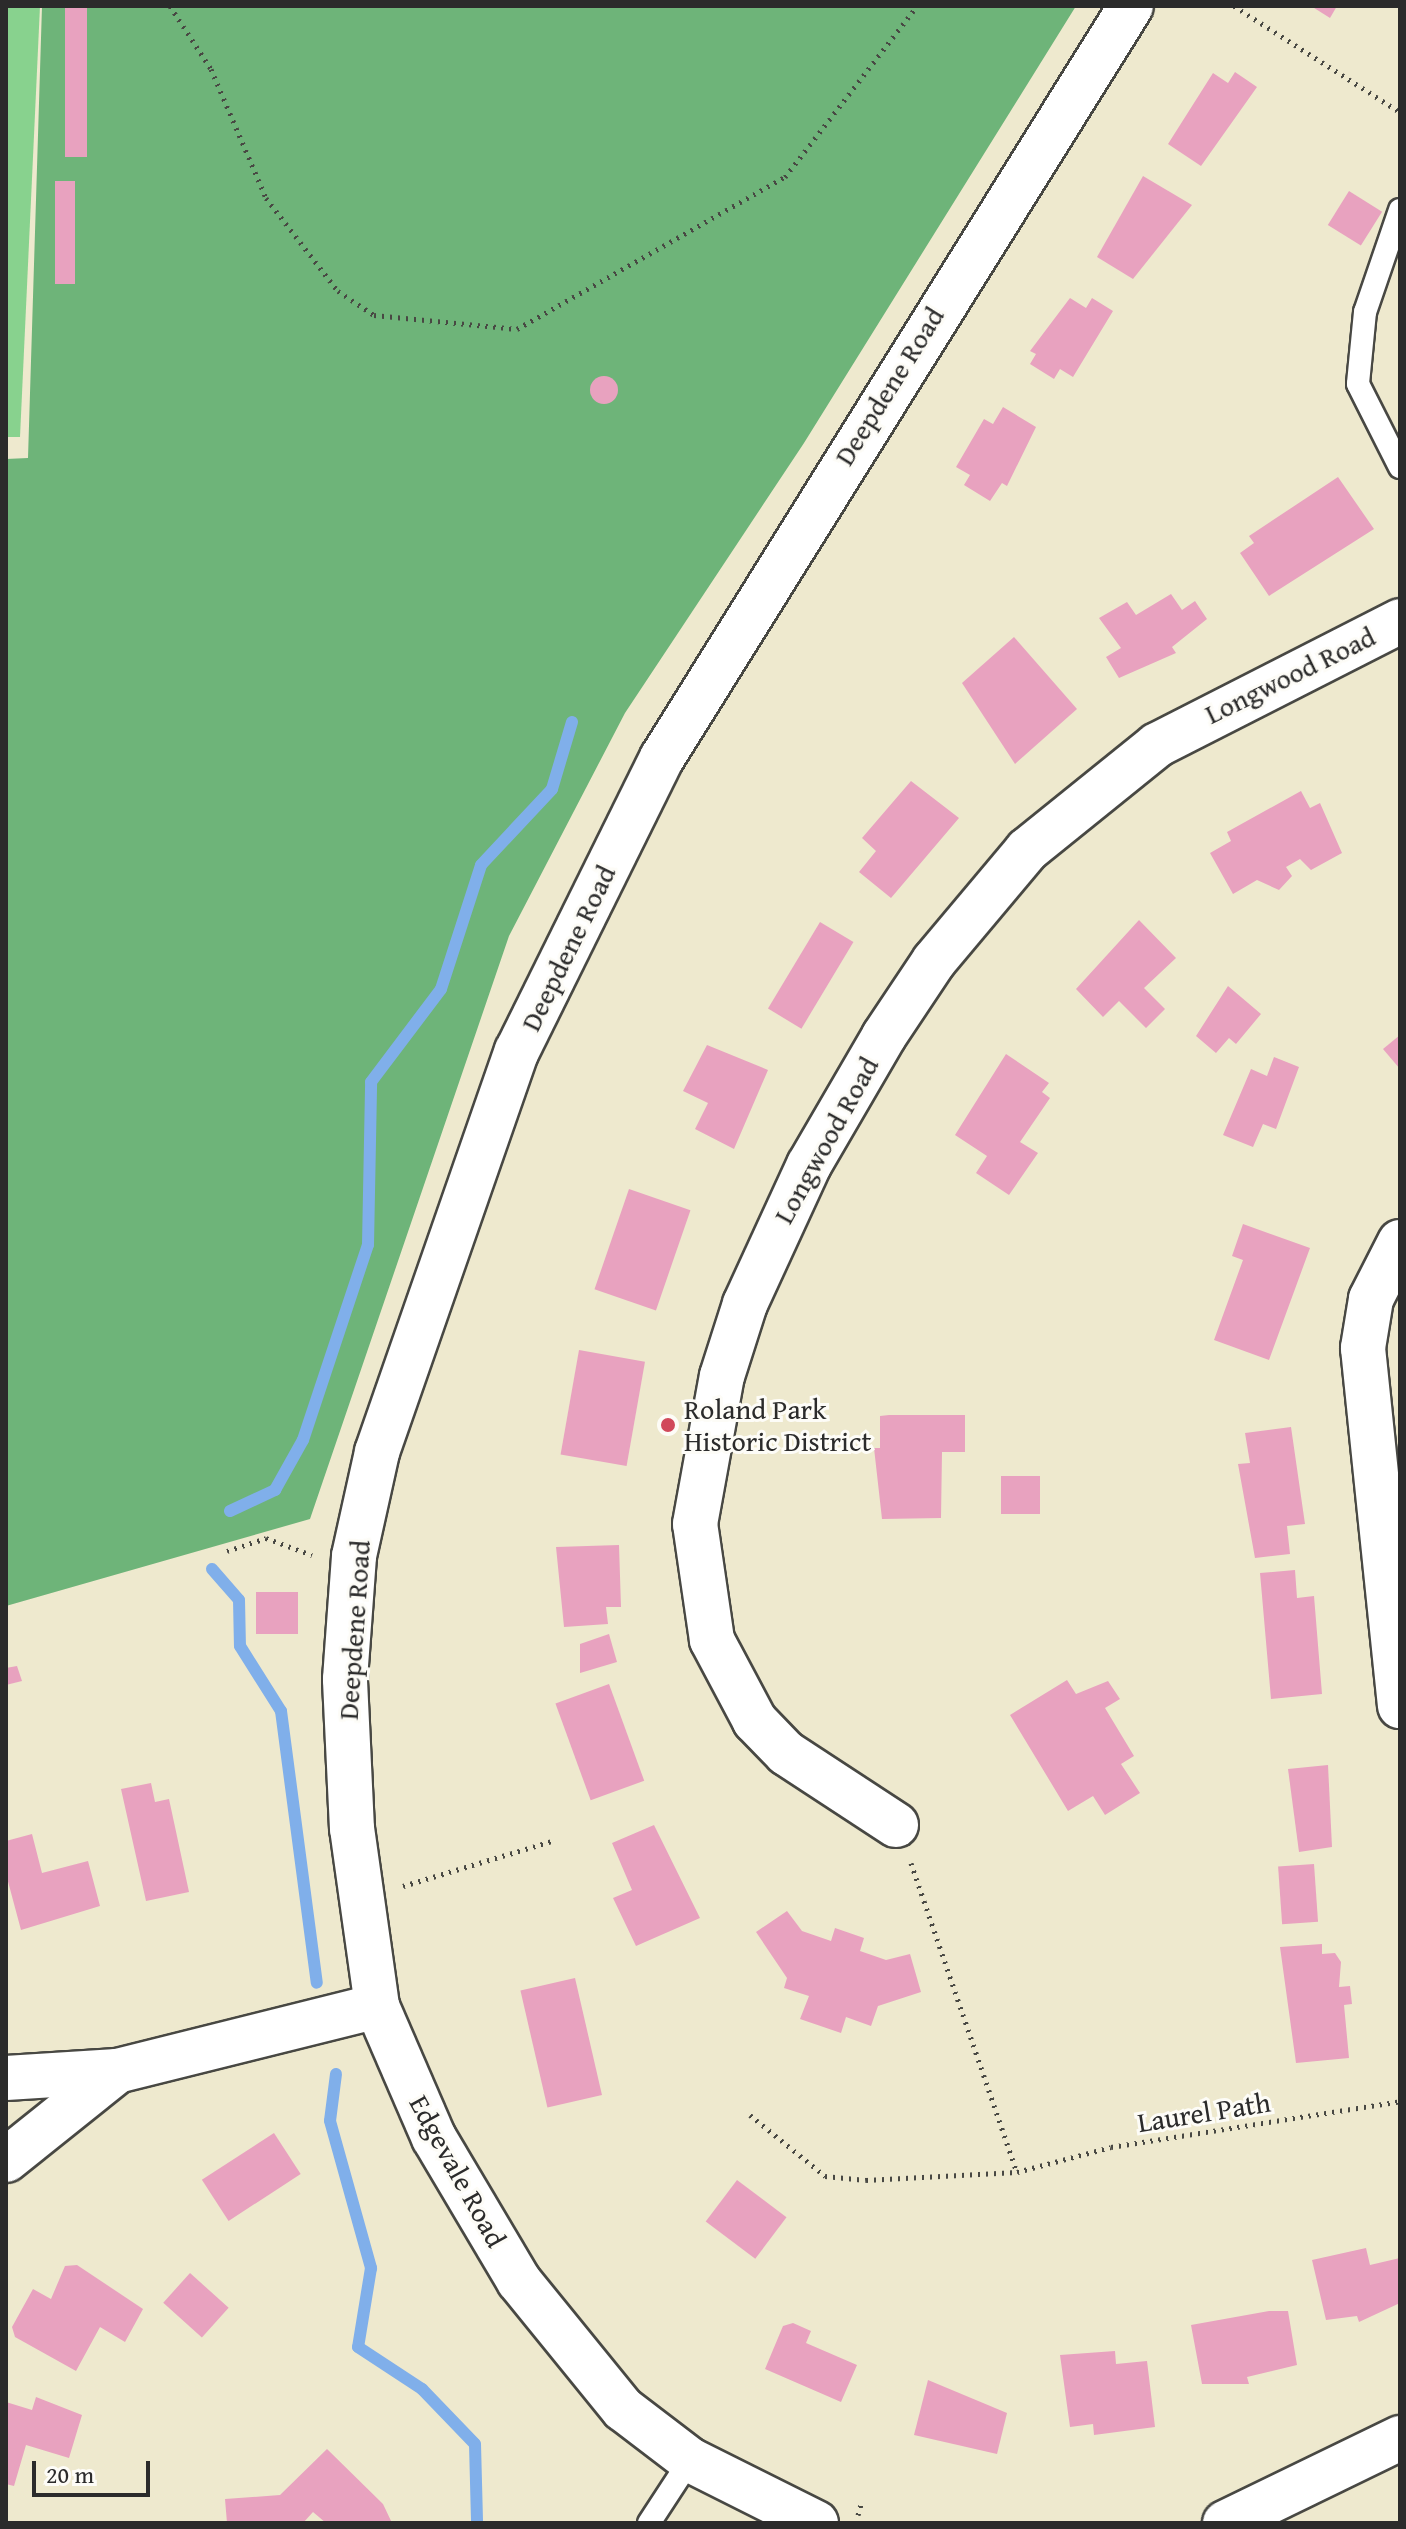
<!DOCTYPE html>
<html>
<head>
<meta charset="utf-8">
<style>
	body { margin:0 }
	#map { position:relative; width:1406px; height:2529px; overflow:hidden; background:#eee9ce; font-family:"Gentium Book Plus",serif }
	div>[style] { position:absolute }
	.green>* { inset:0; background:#88d28e }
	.forest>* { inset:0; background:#6eb479 }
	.stream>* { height:12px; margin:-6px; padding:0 6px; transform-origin:6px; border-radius:6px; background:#80afea }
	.building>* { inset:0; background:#e8a2bf; transform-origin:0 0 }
	.round { border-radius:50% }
	.path>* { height:5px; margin-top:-2.5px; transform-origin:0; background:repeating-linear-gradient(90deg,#484843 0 2px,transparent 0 8px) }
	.roads { filter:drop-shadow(2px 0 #484843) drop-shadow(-2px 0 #484843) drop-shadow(0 2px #484843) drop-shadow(0 -2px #484843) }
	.lane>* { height:22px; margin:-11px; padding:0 11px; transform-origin:11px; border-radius:11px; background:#fff }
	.street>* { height:44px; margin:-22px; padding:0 22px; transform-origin:22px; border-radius:22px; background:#fff }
	.dots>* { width:22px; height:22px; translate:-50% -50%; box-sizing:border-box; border:4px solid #fdfcf7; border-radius:50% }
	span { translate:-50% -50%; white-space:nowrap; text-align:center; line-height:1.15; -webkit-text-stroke:6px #fdfcf7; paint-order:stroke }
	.street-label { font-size:28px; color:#2b2b2b }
	.poi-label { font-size:28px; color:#2b2b2b }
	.left { translate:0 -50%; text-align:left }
	.frame { position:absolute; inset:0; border:8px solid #2b2b2b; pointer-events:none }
	.scale { position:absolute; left:32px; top:2461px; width:118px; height:36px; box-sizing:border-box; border:4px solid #2b2b2b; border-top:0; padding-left:10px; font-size:24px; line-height:28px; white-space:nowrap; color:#2b2b2b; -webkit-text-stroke:6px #fdfcf7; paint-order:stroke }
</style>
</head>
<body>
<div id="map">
	<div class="green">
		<i style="clip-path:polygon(6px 6px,40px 6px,20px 437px,6px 437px)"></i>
	</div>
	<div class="forest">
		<i style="clip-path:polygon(42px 6px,1076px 6px,804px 443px,625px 713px,509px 936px,310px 1519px,6px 1606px,6px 459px,28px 458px)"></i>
	</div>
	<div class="stream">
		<i style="left:230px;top:1511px;width:50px;rotate:-25deg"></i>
		<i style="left:275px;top:1490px;width:57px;rotate:-60.8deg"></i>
		<i style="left:303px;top:1440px;width:206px;rotate:-71.6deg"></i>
		<i style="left:368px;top:1245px;width:163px;rotate:-88.9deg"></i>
		<i style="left:371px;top:1082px;width:116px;rotate:-53deg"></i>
		<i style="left:441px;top:989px;width:130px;rotate:-72.1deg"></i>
		<i style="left:481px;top:865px;width:104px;rotate:-46.9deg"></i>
		<i style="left:552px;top:789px;width:70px;rotate:-73.4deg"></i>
		<i style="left:212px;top:1569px;width:41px;rotate:48.9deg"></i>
		<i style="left:239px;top:1600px;width:46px;rotate:88.8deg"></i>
		<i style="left:240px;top:1646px;width:77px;rotate:57.8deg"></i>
		<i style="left:281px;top:1711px;width:274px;rotate:82.5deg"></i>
		<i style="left:336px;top:2074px;width:47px;rotate:97.3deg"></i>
		<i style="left:330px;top:2121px;width:153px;rotate:74.4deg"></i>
		<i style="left:371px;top:2268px;width:80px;rotate:99.3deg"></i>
		<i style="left:358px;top:2347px;width:77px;rotate:33.3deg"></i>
		<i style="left:422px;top:2389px;width:76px;rotate:46.1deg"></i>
		<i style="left:475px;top:2444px;width:79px;rotate:88.5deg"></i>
	</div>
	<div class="building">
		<i style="left:65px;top:6px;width:22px;height:151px"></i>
		<i style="clip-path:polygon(1311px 6px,1337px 6px,1330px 18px)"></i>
		<i style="clip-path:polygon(1235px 72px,1257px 87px,1201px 166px,1168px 144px,1213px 73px,1228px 83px)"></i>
		<i style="clip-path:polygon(1143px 176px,1192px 205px,1133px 279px,1097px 257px)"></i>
		<i style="left:55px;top:181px;width:20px;height:103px"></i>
		<i style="left:1349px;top:191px;width:39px;height:40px;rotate:32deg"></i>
		<i style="clip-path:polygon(1070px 298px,1086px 308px,1092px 298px,1113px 311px,1073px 377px,1060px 369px,1054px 379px,1030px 364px,1036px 354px,1030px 351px)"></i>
		<i class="round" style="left:590px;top:376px;width:28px;height:28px"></i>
		<i style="clip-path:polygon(1003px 407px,1036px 427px,1007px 486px,1002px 483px,990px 501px,964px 485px,970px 475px,956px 467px,984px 419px,993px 424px)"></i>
		<i style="clip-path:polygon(1338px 477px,1374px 529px,1269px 596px,1240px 553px,1254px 543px,1249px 536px)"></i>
		<i style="clip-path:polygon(1171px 594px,1182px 610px,1195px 601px,1207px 619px,1172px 647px,1176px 653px,1119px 678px,1106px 657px,1121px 648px,1099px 618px,1127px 602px,1136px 615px)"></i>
		<i style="clip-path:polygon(1014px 637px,1077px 709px,1015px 764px,962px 683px)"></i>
		<i style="clip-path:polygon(911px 781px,959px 818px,891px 898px,859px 872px,876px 851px,862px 838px)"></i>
		<i style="clip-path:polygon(1301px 791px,1310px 808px,1320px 803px,1342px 853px,1311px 870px,1300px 859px,1286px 867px,1292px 876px,1279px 890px,1257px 880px,1233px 894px,1210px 853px,1231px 841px,1227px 832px)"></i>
		<i style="clip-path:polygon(1139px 920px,1176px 958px,1144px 988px,1165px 1009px,1146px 1028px,1119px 1001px,1103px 1017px,1076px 989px)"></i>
		<i style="left:820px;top:922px;width:39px;height:101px;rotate:31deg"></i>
		<i style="clip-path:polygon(1228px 986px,1261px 1014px,1236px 1044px,1229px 1038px,1216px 1053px,1196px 1036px)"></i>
		<i style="clip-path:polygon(1400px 1035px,1400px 1069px,1383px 1049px)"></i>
		<i style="clip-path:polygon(707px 1045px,768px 1070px,734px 1149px,695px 1129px,708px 1103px,683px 1091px)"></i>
		<i style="clip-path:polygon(1006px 1054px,1049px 1083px,1042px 1092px,1050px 1098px,1020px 1142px,1038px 1153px,1009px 1195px,976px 1173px,987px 1156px,955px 1135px)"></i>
		<i style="clip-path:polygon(1274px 1057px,1299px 1067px,1276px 1129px,1263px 1124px,1253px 1147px,1223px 1135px,1251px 1069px,1267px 1076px)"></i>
		<i style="left:629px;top:1189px;width:65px;height:106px;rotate:19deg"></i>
		<i style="clip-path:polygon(1243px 1224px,1310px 1248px,1269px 1360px,1214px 1340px,1243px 1260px,1232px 1256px)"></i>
		<i style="left:579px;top:1350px;width:67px;height:106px;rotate:10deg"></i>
		<i style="clip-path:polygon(889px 1415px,965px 1415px,965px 1452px,942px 1452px,941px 1518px,882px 1519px,874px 1448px,880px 1448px,880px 1416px)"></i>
		<i style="clip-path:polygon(1291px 1427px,1305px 1524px,1287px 1526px,1290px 1554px,1255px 1558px,1238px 1464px,1250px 1463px,1245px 1433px)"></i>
		<i style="left:1001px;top:1476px;width:39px;height:38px"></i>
		<i style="clip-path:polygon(619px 1545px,621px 1607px,606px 1607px,608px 1624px,564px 1627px,556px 1547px)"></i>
		<i style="clip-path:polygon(1295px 1570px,1297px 1598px,1314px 1596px,1322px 1694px,1271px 1699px,1260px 1573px)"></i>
		<i style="left:256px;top:1592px;width:42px;height:42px"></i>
		<i style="clip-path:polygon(609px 1634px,617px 1662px,580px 1673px,580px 1644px)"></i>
		<i style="clip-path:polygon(17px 1666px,22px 1681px,6px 1685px,6px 1668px)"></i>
		<i style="clip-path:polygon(1067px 1680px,1076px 1694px,1108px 1681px,1120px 1699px,1105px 1708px,1134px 1756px,1121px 1764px,1140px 1793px,1105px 1815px,1093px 1796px,1068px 1811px,1010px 1715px)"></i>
		<i style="left:609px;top:1684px;width:103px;height:57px;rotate:70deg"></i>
		<i style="clip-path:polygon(1328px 1765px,1332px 1847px,1299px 1852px,1288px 1769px)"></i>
		<i style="clip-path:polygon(151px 1783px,155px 1802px,169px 1799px,189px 1892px,146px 1901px,121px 1789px)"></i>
		<i style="clip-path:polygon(654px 1825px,700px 1918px,636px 1946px,613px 1898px,632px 1890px,612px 1843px)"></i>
		<i style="clip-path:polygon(32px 1834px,42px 1873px,88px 1861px,100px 1906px,21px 1930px,6px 1874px,6px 1841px)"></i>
		<i style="left:1314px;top:1864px;width:58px;height:36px;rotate:86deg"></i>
		<i style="clip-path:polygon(787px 1911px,802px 1931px,831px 1941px,835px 1928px,864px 1938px,860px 1951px,886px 1960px,910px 1954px,921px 1992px,878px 2006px,871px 2026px,846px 2017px,841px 2033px,800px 2019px,809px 1996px,784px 1988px,787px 1978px,756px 1932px)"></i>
		<i style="clip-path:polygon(1322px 1944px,1322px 1954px,1335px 1953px,1341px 1962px,1339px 1987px,1350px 1986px,1352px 2004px,1344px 2005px,1349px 2058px,1296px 2063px,1280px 1947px)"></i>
		<i style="left:575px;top:1978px;width:120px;height:56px;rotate:77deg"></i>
		<i style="left:274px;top:2133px;width:49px;height:86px;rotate:57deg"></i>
		<i style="left:737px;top:2180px;width:62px;height:52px;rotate:37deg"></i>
		<i style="clip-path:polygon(1366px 2248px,1370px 2265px,1400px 2258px,1400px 2303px,1359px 2322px,1357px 2316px,1326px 2320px,1312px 2260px)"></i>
		<i style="clip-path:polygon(77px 2265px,143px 2309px,125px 2342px,100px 2327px,76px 2371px,15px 2337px,12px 2327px,33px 2289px,51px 2299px,65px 2266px)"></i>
		<i style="left:190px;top:2273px;width:52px;height:40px;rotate:42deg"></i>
		<i style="clip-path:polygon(1269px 2311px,1288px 2311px,1297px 2365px,1247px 2377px,1249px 2384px,1202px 2384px,1191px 2325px)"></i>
		<i style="clip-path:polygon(793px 2323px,811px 2331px,806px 2343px,857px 2365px,841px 2402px,765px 2369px,783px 2326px)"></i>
		<i style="clip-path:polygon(1115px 2351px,1116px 2364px,1147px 2361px,1155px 2427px,1094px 2435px,1093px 2424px,1070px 2427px,1060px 2355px)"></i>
		<i style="clip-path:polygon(928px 2380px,1007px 2413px,997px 2454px,914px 2435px)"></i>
		<i style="clip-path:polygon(36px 2397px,82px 2415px,69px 2458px,26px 2445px,14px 2486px,6px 2484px,6px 2402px,32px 2410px)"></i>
		<i style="clip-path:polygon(327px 2449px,383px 2504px,392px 2523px,326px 2523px,313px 2512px,303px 2523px,227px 2523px,225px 2499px,280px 2495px)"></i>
	</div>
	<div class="path">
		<i style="left:170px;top:6px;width:75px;rotate:56.9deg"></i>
		<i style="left:211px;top:69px;width:140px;rotate:66.9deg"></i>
		<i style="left:266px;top:198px;width:118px;rotate:52.3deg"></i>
		<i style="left:338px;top:291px;width:43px;rotate:33.7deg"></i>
		<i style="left:374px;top:315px;width:144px;rotate:5.6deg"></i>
		<i style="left:517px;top:329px;width:308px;rotate:-29.6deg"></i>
		<i style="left:785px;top:177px;width:216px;rotate:-52.3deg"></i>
		<i style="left:1234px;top:6px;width:197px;rotate:32.6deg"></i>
		<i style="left:227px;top:1551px;width:41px;rotate:-18.4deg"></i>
		<i style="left:266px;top:1538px;width:49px;rotate:20.3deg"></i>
		<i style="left:911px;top:1863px;width:327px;rotate:71.1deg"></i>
		<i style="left:403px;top:1886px;width:156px;rotate:-16.8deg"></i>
		<i style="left:750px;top:2115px;width:97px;rotate:39.1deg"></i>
		<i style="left:825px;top:2176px;width:41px;rotate:5.6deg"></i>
		<i style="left:866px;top:2180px;width:151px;rotate:-3deg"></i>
		<i style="left:1017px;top:2172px;width:97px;rotate:-14.9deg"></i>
		<i style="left:1111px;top:2147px;width:293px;rotate:-9deg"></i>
		<i style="left:858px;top:2515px;width:15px;rotate:-74deg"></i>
	</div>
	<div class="roads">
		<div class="lane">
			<i style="left:1400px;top:210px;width:108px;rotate:108.9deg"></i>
			<i style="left:1365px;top:312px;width:72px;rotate:95.6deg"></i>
			<i style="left:1358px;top:384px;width:93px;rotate:63.2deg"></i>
			<i style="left:649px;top:2523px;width:75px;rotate:-56.9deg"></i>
		</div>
		<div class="street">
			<i style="left:1400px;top:1242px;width:64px;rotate:117deg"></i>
			<i style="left:1371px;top:1299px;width:50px;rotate:99.3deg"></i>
			<i style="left:1363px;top:1348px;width:360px;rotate:84.1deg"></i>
			<i style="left:896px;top:1825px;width:131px;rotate:-146.8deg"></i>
			<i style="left:786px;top:1753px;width:45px;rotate:-134.1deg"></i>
			<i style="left:755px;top:1721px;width:92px;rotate:-118deg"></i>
			<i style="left:712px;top:1640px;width:117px;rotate:-98.3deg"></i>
			<i style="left:695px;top:1524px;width:150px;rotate:-79.7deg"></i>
			<i style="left:722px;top:1376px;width:76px;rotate:-72.3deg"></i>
			<i style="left:745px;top:1304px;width:153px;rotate:-65.3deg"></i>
			<i style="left:809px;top:1165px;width:149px;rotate:-59.8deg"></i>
			<i style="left:884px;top:1036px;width:90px;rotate:-56.3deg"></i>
			<i style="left:934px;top:961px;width:145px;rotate:-50deg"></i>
			<i style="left:1027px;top:850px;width:167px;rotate:-38.9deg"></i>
			<i style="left:1157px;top:745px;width:273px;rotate:-27deg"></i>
			<i style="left:6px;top:2078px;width:111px;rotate:-3.6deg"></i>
			<i style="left:117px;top:2071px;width:268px;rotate:-14deg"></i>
			<i style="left:6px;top:2160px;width:142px;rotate:-38.7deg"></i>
			<i style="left:816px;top:2523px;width:141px;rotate:-153.4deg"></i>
			<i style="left:690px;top:2460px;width:84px;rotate:-142.7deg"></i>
			<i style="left:623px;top:2409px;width:165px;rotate:-129.1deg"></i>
			<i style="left:519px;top:2281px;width:166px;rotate:-120.7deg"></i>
			<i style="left:434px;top:2138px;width:144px;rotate:-113.4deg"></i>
			<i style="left:377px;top:2006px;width:179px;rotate:-98deg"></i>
			<i style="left:352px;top:1829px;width:150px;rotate:-92.7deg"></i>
			<i style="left:345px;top:1679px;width:123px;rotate:-85.8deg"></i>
			<i style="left:354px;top:1556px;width:107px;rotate:-77.5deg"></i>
			<i style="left:377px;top:1452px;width:425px;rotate:-70.8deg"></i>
			<i style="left:517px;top:1051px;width:327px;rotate:-63.7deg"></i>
			<i style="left:662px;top:758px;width:886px;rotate:-58.05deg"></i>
			<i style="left:1225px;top:2523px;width:195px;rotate:-25.9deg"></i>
		</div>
	</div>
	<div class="dots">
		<i style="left:668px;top:1425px;background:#d1495b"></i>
	</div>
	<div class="street-label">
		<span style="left:889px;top:386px;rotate:-58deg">Deepdene Road</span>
		<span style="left:1290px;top:675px;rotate:-26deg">Longwood Road</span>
		<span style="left:568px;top:948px;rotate:-64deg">Deepdene Road</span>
		<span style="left:826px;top:1140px;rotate:-61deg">Longwood Road</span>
		<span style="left:354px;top:1630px;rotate:-86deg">Deepdene Road</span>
		<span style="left:1204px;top:2112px;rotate:-9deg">Laurel Path</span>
		<span style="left:458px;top:2171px;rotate:61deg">Edgevale Road</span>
	</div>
	<div class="poi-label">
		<span class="left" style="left:684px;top:1425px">Roland Park<br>Historic District</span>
	</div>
	<div class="frame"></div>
	<div class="scale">20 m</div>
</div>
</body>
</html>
